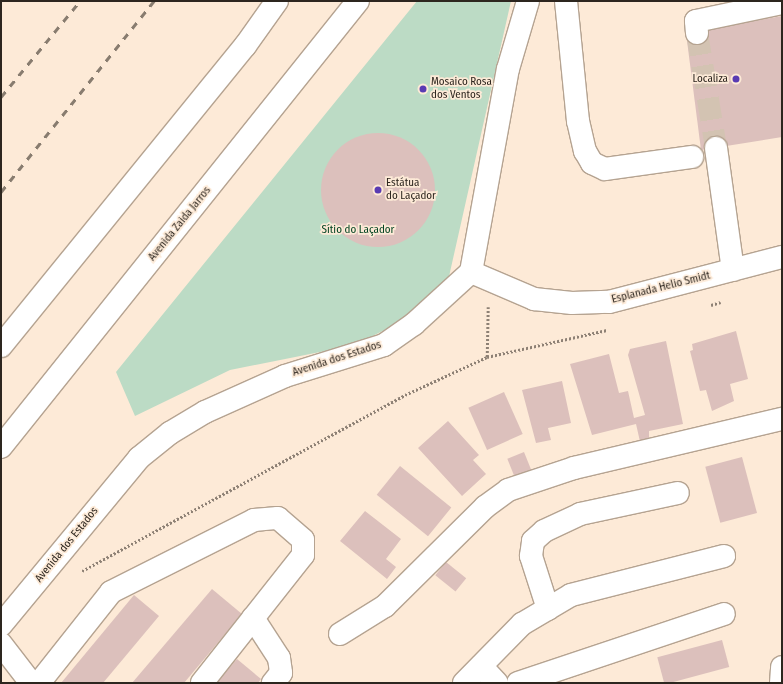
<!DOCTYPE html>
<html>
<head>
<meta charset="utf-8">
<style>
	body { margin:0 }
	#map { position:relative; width:783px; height:684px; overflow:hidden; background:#fdead7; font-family:"Fira Sans Condensed",sans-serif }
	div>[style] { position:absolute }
	.green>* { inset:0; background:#bcdbc5 }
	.building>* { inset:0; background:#dcc0bc; transform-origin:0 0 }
	.round { border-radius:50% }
	.minor-tunnel>* { height:22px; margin-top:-11px; transform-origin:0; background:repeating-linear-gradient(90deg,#d3c3b2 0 22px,transparent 0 33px) }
	.path>* { height:2.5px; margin-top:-1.25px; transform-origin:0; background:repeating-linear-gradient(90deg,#8e8175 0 2px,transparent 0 4px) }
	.roads { filter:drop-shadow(1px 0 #b5a391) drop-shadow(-1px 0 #b5a391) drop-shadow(0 1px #b5a391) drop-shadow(0 -1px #b5a391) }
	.minor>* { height:22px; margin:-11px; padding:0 11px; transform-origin:11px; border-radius:11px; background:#fff }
	.highway>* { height:22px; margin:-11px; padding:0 11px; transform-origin:11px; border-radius:11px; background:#fff }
	.rail>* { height:3px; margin-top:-1.5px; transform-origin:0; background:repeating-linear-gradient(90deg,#887c6f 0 7px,transparent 0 14px) }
	.dots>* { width:11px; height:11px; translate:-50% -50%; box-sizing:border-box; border:2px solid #fdead7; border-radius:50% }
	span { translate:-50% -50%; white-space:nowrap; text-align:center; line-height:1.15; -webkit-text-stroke:3.5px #fdead7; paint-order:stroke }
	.poi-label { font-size:11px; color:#2d261f }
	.right { translate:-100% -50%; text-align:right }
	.left { translate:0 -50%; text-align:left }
	.street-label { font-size:11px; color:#2d261f }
	.park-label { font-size:11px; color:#034422 }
	.frame { position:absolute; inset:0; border:2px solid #2d261f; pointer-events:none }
</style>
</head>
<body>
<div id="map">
	<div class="green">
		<i style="clip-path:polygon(417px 1px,511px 1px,448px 281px,406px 319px,355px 345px,230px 370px,135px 416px,116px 372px)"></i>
	</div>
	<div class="building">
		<i style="clip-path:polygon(782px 16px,782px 137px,701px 150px,686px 33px)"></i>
		<i class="round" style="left:321px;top:133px;width:114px;height:114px"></i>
		<i style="clip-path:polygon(736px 331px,748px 379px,730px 384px,734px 401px,712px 411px,706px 390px,700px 391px,690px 351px,693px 350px,692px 344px)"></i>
		<i style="clip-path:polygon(666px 341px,683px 424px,649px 431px,649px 444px,641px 446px,636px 424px,592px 435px,570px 364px,609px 354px,619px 393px,628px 391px,634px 418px,645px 415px,628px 355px,630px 349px)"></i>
		<i style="clip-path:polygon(562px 381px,571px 423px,548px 428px,551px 440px,536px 443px,522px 390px)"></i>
		<i style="left:504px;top:392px;width:46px;height:39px;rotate:66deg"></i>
		<i style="clip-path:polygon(448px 421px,479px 455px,473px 460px,486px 474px,462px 496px,418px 448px)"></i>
		<i style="left:524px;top:452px;width:22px;height:18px;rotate:68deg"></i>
		<i style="left:742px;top:457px;width:58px;height:38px;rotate:75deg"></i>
		<i style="left:400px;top:466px;width:66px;height:37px;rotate:39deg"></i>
		<i style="clip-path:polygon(365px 511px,401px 539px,386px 559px,396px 567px,387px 579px,340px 541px)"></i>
		<i style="left:446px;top:562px;width:26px;height:17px;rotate:39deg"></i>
		<i style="clip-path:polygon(212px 589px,242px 614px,184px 683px,132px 683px)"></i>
		<i style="clip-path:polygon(134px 595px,159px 616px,103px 683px,61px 683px)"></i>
		<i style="left:722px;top:640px;width:28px;height:67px;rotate:75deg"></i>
		<i style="clip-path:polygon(237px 659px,261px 679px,258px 683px,216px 683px)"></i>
	</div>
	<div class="minor-tunnel">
		<i style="left:697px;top:33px;width:117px;rotate:80.6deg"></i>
	</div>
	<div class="path">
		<i style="left:711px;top:305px;width:10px;rotate:-17deg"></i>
		<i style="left:487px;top:357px;width:50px;rotate:-88.9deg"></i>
		<i style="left:82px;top:571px;width:368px;rotate:-28.6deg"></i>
		<i style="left:405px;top:395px;width:90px;rotate:-24.9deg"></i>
		<i style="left:487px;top:357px;width:123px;rotate:-12.7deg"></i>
	</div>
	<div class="roads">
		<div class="minor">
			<i style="left:566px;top:1px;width:121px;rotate:84.3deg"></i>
			<i style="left:578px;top:121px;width:31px;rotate:77deg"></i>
			<i style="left:585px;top:151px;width:14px;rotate:60deg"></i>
			<i style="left:592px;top:163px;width:14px;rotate:25deg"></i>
			<i style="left:605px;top:169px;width:88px;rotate:-7.9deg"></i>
			<i style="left:697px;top:33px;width:12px;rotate:-95deg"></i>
			<i style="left:696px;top:21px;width:88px;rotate:-11.8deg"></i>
			<i style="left:716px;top:148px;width:123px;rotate:82.1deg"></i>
			<i style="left:471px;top:272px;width:69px;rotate:23.2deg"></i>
			<i style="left:534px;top:299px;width:38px;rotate:6deg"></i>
			<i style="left:572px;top:303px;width:37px;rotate:-2deg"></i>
			<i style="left:609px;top:302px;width:179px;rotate:-14.6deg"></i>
			<i style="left:548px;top:609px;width:56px;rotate:-107.8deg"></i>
			<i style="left:531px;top:556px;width:15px;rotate:-82deg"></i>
			<i style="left:533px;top:541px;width:15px;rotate:-42deg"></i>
			<i style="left:544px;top:531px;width:40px;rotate:-25deg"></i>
			<i style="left:580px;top:514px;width:100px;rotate:-12.1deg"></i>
			<i style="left:253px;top:618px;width:48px;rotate:57deg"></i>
			<i style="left:279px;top:658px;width:15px;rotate:82deg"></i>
			<i style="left:281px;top:673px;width:13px;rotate:129deg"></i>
			<i style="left:1px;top:625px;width:217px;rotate:-50.4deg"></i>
			<i style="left:139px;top:458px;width:40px;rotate:-39deg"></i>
			<i style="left:170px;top:433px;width:41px;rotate:-31deg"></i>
			<i style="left:205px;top:412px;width:88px;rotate:-24.2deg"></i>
			<i style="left:285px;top:376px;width:104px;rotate:-17.4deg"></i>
			<i style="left:384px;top:345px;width:37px;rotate:-35deg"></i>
			<i style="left:414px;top:324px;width:77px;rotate:-42.4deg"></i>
			<i style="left:471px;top:272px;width:206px;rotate:-79.7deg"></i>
			<i style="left:508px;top:69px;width:71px;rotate:-73.6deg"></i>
			<i style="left:340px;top:634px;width:53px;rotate:-31.9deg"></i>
			<i style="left:385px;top:606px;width:141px;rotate:-44.7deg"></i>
			<i style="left:485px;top:507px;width:29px;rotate:-36deg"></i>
			<i style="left:508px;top:490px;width:70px;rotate:-18.4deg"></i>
			<i style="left:574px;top:468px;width:214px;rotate:-13.3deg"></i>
			<i style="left:1px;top:644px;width:49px;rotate:52.4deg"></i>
			<i style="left:481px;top:666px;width:23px;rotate:47deg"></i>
			<i style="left:39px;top:683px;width:116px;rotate:-51.6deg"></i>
			<i style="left:111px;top:592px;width:160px;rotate:-26.7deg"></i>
			<i style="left:254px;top:520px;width:24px;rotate:-5deg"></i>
			<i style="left:278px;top:518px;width:33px;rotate:41deg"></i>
			<i style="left:303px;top:540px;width:15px;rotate:90deg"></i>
			<i style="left:303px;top:555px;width:163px;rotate:128.3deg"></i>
			<i style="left:464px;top:683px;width:83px;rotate:-45.5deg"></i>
			<i style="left:522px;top:624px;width:57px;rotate:-30.6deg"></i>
			<i style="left:571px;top:595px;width:158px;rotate:-14.3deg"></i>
			<i style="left:518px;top:683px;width:217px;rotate:-18.5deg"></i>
			<i style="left:781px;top:683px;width:16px;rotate:-86deg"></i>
		</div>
		<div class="highway">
			<i style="left:1px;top:346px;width:387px;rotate:-50.9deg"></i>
			<i style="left:245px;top:46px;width:55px;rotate:-54.6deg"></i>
			<i style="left:1px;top:447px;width:571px;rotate:-51.32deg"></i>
		</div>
	</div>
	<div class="rail">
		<i style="left:1px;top:97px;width:124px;rotate:-50.5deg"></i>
		<i style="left:1px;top:192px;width:245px;rotate:-51.3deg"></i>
	</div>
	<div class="dots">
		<i style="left:736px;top:79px;background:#593bb3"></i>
		<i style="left:423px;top:89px;background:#593bb3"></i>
		<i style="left:378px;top:190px;background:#593bb3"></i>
	</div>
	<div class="poi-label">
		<span class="right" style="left:728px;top:79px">Localiza</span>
		<span class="left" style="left:431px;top:89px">Mosaico Rosa<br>dos Ventos</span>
		<span class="left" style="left:386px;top:190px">Estátua<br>do Laçador</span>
	</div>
	<div class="street-label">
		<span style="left:180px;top:224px;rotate:-51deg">Avenida Zaida Jarros</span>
		<span style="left:661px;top:288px;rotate:-14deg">Esplanada Helio Smidt</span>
		<span style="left:337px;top:359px;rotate:-18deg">Avenida dos Estados</span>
		<span style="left:67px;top:545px;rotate:-51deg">Avenida dos Estados</span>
	</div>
	<div class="park-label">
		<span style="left:358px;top:230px">Sítio do Laçador</span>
	</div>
	<div class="frame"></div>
</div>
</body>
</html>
